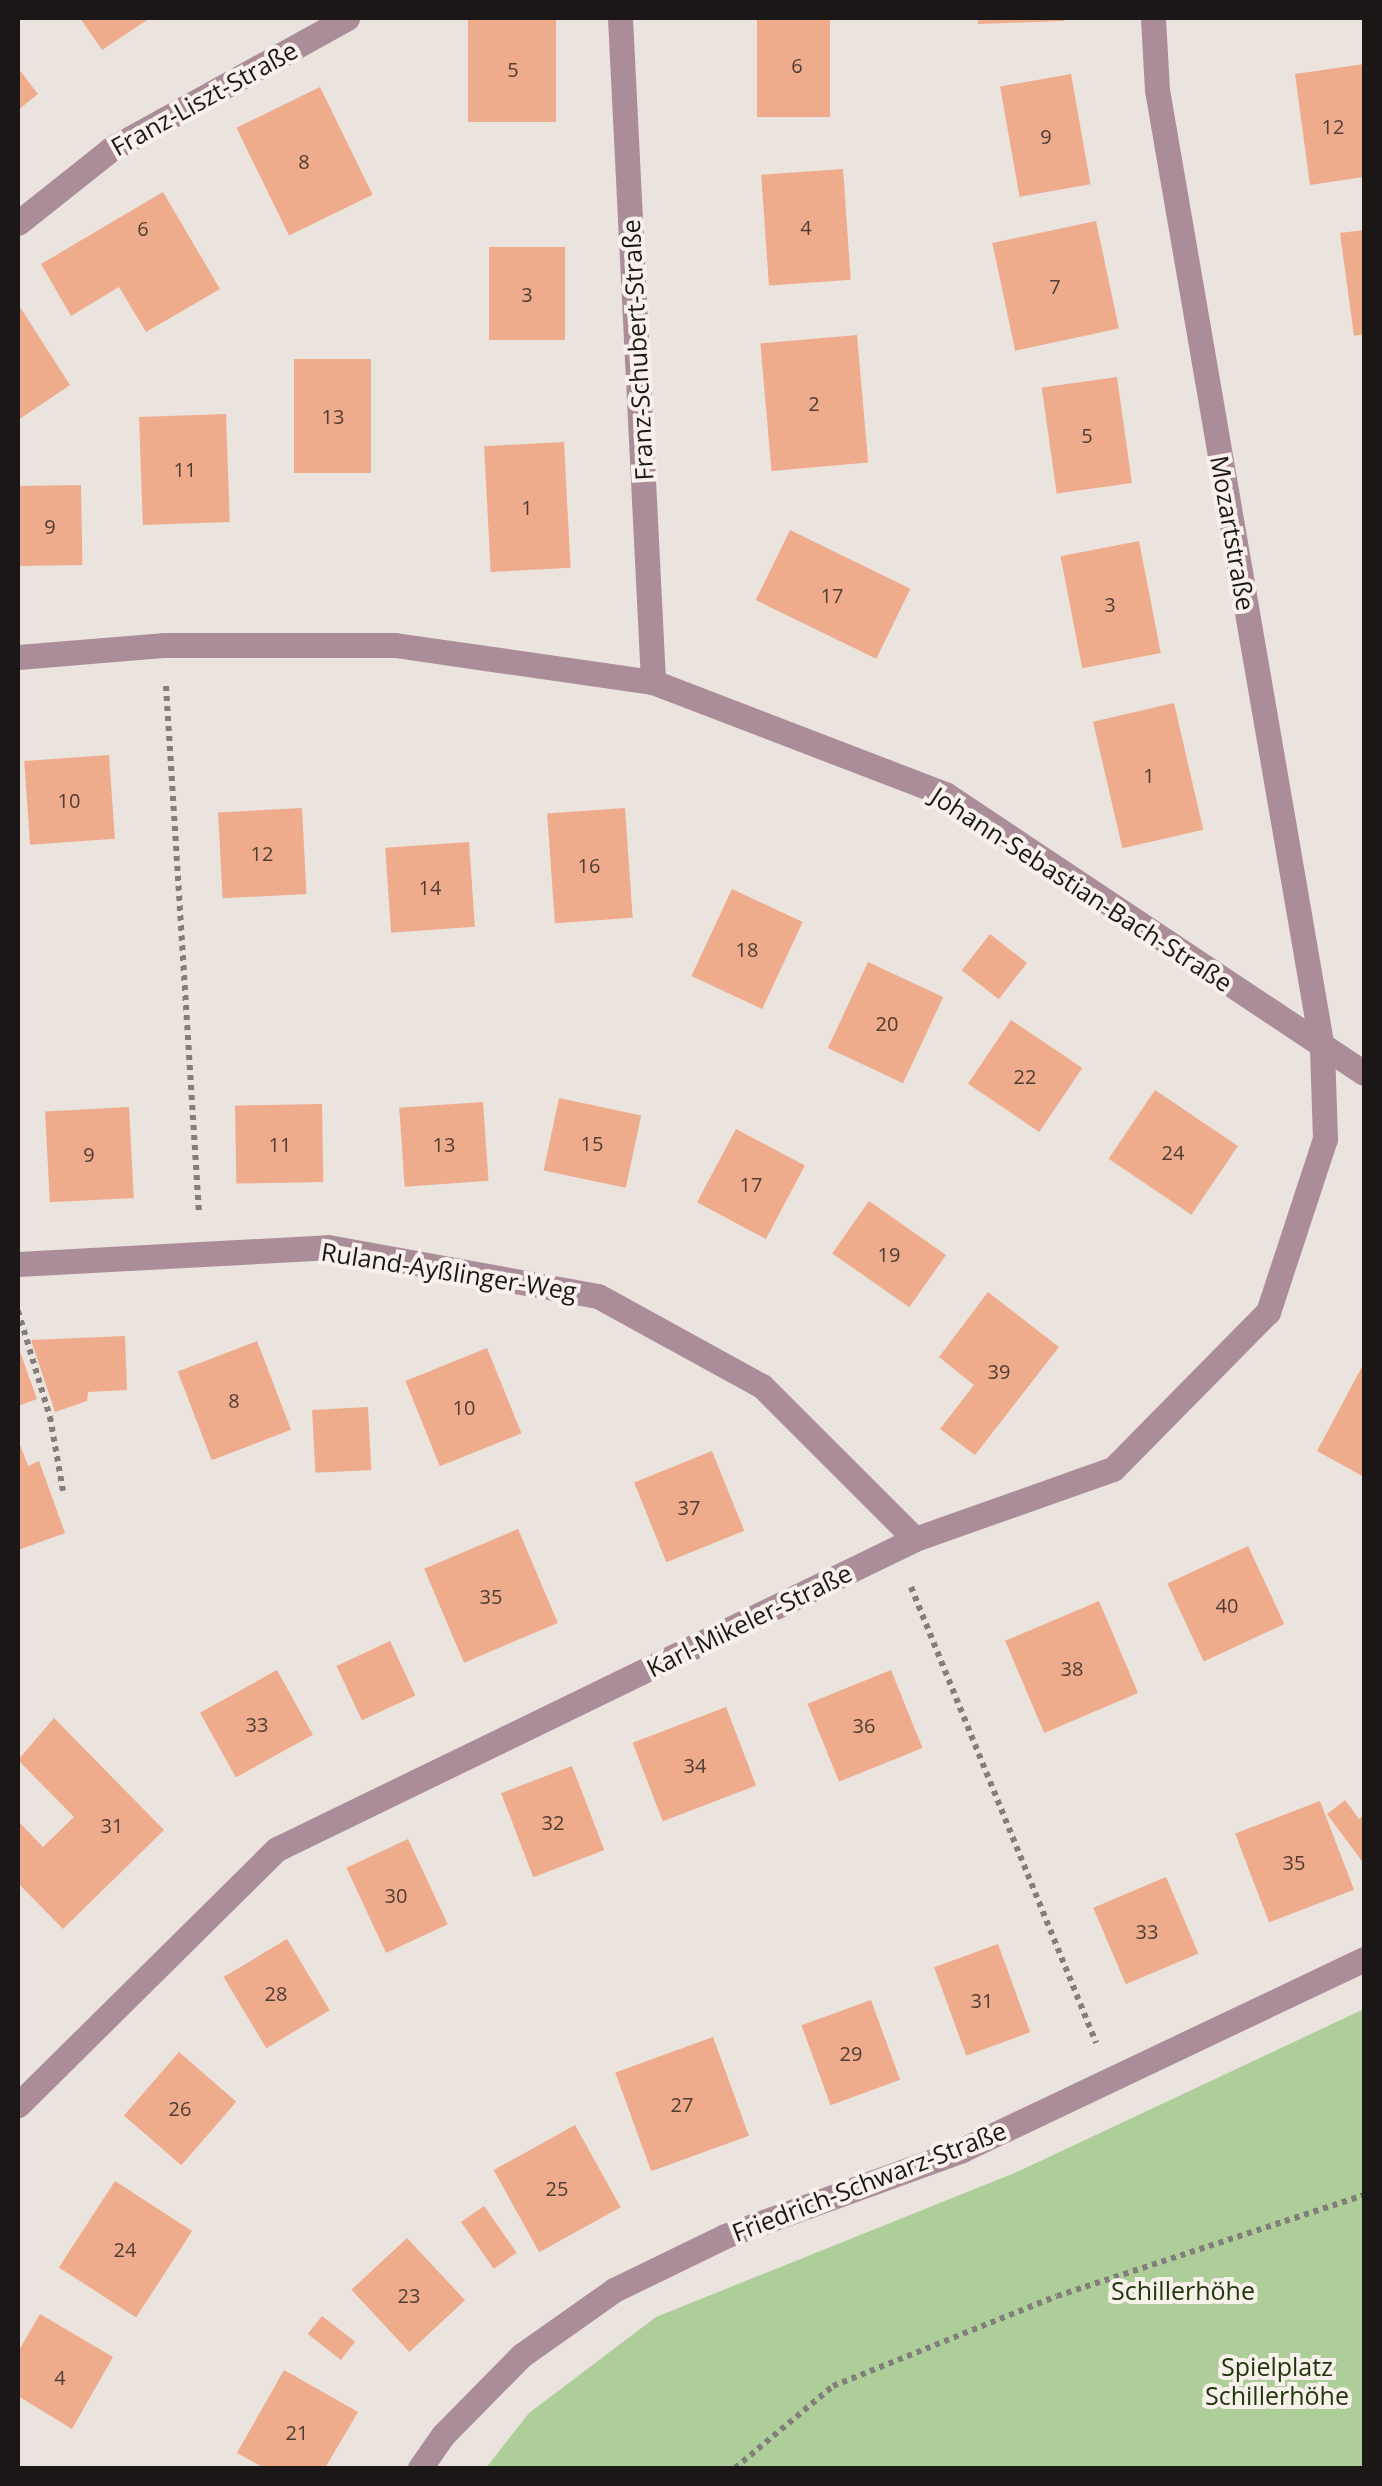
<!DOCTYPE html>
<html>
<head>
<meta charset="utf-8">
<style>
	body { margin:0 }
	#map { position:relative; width:1382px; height:2486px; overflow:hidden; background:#ebe3de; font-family:"Open Sans",sans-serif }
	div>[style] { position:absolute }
	.green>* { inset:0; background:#adce98 }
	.building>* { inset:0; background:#eeac8c; transform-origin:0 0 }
	.path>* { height:6px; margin-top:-3px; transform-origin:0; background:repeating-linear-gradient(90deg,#837e7b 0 5px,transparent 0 10px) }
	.street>* { height:25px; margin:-12.5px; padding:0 12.5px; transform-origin:12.5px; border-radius:12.5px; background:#ab8d99 }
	span { translate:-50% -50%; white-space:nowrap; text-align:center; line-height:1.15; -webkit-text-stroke:8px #f8f0eb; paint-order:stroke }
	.number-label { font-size:20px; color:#4f3c34 }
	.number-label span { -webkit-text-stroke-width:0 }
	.street-label { font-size:25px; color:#1a1716 }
	.park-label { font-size:25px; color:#20370d }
	.frame { position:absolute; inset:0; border:20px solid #1a1716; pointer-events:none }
</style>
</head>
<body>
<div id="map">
	<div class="green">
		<i style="clip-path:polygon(1364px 2009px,1364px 2468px,486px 2468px,529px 2413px,656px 2317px,1017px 2172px)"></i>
	</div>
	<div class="building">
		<i style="clip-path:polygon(80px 18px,150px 18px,102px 50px)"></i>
		<i style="left:468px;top:18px;width:88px;height:104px"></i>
		<i style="left:757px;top:18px;width:73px;height:99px"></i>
		<i style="clip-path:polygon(978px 18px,1064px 18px,1064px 21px,978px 24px)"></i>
		<i style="clip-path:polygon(1364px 64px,1364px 177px,1310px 185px,1295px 74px)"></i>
		<i style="clip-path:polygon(18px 68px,38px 94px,18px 110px)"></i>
		<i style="left:1071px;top:74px;width:112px;height:72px;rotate:80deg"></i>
		<i style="left:320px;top:87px;width:120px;height:93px;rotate:64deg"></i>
		<i style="left:843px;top:169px;width:111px;height:82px;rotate:86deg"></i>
		<i style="clip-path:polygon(163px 192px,220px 289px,146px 332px,119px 287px,71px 316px,41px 264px)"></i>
		<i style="left:1096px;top:221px;width:110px;height:106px;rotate:78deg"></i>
		<i style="clip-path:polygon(1364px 230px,1364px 334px,1354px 336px,1340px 233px)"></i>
		<i style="left:489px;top:247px;width:76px;height:93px"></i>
		<i style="clip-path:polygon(18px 304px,70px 385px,18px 420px)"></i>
		<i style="left:857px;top:335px;width:128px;height:97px;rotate:85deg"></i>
		<i style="left:294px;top:359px;width:77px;height:114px"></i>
		<i style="left:1117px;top:377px;width:107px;height:76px;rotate:82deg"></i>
		<i style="left:226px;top:414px;width:108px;height:87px;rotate:88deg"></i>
		<i style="left:564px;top:442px;width:126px;height:80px;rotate:87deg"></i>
		<i style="left:81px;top:485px;width:80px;height:63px;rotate:89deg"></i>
		<i style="left:790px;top:530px;width:134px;height:78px;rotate:26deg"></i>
		<i style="left:1139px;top:541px;width:114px;height:80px;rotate:79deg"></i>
		<i style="left:1174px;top:703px;width:130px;height:83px;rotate:77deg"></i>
		<i style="left:109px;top:755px;width:84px;height:85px;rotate:86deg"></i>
		<i style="left:302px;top:808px;width:86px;height:84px;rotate:87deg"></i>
		<i style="left:625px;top:808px;width:110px;height:78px;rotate:86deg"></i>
		<i style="left:469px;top:842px;width:85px;height:84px;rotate:86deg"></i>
		<i style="left:732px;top:889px;width:78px;height:96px;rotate:25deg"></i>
		<i style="left:990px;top:934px;width:47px;height:46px;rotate:38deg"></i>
		<i style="left:868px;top:962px;width:83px;height:95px;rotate:25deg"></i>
		<i style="left:1011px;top:1020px;width:86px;height:77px;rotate:34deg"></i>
		<i style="left:1155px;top:1090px;width:100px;height:83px;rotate:34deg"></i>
		<i style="left:559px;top:1098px;width:84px;height:74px;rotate:12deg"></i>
		<i style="left:483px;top:1102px;width:79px;height:84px;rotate:86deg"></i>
		<i style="left:322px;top:1104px;width:78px;height:87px;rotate:89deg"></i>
		<i style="left:129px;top:1107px;width:91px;height:84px;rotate:87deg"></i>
		<i style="left:736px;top:1129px;width:78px;height:83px;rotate:28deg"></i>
		<i style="left:869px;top:1201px;width:94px;height:64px;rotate:35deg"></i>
		<i style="clip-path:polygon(988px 1292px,1059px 1347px,975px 1455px,940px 1429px,974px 1385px,939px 1357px)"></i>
		<i style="clip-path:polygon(125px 1336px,127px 1390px,88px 1392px,87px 1401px,55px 1412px,31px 1340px)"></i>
		<i style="left:257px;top:1341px;width:95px;height:85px;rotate:69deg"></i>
		<i style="clip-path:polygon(18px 1346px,37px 1399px,18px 1406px)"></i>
		<i style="left:487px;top:1348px;width:92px;height:88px;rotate:68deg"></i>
		<i style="clip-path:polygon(1364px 1363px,1364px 1477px,1317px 1451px)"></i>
		<i style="left:368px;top:1407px;width:63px;height:56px;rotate:87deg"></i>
		<i style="clip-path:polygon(18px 1439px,28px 1466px,39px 1461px,65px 1533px,18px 1550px)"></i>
		<i style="left:712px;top:1451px;width:86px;height:84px;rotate:68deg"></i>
		<i style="left:518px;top:1529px;width:102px;height:102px;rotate:67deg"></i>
		<i style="left:1248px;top:1546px;width:86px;height:89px;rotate:65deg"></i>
		<i style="left:1099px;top:1601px;width:100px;height:102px;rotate:67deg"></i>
		<i style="left:390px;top:1641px;width:60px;height:59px;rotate:65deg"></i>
		<i style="left:277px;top:1670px;width:74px;height:88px;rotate:61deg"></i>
		<i style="left:891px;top:1670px;width:84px;height:90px;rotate:68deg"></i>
		<i style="left:726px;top:1707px;width:84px;height:100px;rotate:69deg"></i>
		<i style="clip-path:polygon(54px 1718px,164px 1830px,63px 1929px,18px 1883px,18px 1821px,43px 1847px,74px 1817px,18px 1760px)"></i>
		<i style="left:572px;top:1766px;width:90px;height:76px;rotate:69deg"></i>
		<i style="clip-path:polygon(1345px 1800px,1359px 1819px,1364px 1815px,1364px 1864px,1327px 1814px)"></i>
		<i style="left:1320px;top:1801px;width:95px;height:91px;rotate:69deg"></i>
		<i style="left:408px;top:1839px;width:94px;height:68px;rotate:65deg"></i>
		<i style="left:1166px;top:1877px;width:83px;height:79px;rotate:67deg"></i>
		<i style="left:287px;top:1939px;width:83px;height:74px;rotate:59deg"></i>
		<i style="left:998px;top:1944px;width:94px;height:68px;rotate:70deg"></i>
		<i style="left:871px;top:2000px;width:85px;height:74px;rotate:70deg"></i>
		<i style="left:713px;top:2037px;width:105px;height:104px;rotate:70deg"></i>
		<i style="left:179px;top:2052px;width:76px;height:84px;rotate:41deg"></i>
		<i style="left:575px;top:2125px;width:94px;height:93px;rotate:61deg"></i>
		<i style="left:115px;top:2181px;width:92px;height:103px;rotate:33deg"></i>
		<i style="left:484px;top:2206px;width:57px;height:28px;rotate:55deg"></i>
		<i style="left:407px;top:2238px;width:85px;height:76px;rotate:47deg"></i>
		<i style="clip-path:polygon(40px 2314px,113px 2357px,72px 2429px,18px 2396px,18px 2352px)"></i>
		<i style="left:322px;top:2316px;width:42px;height:23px;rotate:38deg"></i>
		<i style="clip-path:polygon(284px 2370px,358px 2412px,325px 2468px,264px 2468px,237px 2453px)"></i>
	</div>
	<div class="path">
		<i style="left:166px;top:686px;width:528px;rotate:86.42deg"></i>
		<i style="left:18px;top:1311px;width:111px;rotate:73.2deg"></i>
		<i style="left:50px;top:1417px;width:75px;rotate:80deg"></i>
		<i style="left:911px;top:1587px;width:492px;rotate:67.9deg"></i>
		<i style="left:735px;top:2468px;width:128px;rotate:-39.9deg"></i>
		<i style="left:833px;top:2386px;width:241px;rotate:-21.9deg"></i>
		<i style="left:1057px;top:2296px;width:323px;rotate:-18.2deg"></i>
	</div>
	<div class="street">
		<i style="left:620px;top:18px;width:665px;rotate:87.15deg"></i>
		<i style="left:18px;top:223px;width:119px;rotate:-38.5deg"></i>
		<i style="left:111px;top:149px;width:270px;rotate:-29deg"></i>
		<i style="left:18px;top:657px;width:145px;rotate:-4.7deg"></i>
		<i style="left:163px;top:645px;width:232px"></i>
		<i style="left:395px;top:645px;width:261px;rotate:8.2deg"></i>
		<i style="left:653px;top:682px;width:313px;rotate:21deg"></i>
		<i style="left:945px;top:794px;width:503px;rotate:33.66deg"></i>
		<i style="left:18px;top:1264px;width:310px;rotate:-3.1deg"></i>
		<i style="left:328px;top:1247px;width:274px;rotate:10.3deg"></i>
		<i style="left:598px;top:1296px;width:187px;rotate:28.8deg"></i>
		<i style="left:762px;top:1386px;width:216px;rotate:45deg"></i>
		<i style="left:18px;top:2105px;width:364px;rotate:-44.7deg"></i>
		<i style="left:277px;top:1849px;width:709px;rotate:-25.91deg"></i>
		<i style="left:915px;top:1539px;width:210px;rotate:-19.5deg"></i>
		<i style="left:1113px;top:1469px;width:221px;rotate:-45.4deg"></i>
		<i style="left:1268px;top:1312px;width:182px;rotate:-71.8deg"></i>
		<i style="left:1325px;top:1139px;width:91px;rotate:-91.9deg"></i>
		<i style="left:1322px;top:1048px;width:972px;rotate:-99.77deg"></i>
		<i style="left:1157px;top:90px;width:72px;rotate:-93.2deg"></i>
		<i style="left:420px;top:2468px;width:40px;rotate:-55.1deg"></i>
		<i style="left:443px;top:2435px;width:112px;rotate:-45.4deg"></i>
		<i style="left:522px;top:2355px;width:113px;rotate:-35.2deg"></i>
		<i style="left:614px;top:2290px;width:123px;rotate:-25.9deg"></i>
		<i style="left:725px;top:2236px;width:252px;rotate:-19.9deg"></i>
		<i style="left:962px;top:2150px;width:445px;rotate:-25.4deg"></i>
	</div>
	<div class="number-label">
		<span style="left:797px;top:65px">6</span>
		<span style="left:513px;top:69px">5</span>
		<span style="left:1333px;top:126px">12</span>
		<span style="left:1046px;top:136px">9</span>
		<span style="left:304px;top:161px">8</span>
		<span style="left:806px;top:227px">4</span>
		<span style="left:143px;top:228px">6</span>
		<span style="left:1055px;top:286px">7</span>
		<span style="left:527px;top:294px">3</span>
		<span style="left:814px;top:403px">2</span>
		<span style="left:333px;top:416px">13</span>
		<span style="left:1087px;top:435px">5</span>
		<span style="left:185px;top:469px">11</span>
		<span style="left:527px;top:507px">1</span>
		<span style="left:50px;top:526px">9</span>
		<span style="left:832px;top:595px">17</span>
		<span style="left:1110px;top:604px">3</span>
		<span style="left:1149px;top:775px">1</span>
		<span style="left:69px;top:800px">10</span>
		<span style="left:262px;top:853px">12</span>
		<span style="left:589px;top:865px">16</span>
		<span style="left:430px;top:887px">14</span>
		<span style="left:747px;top:949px">18</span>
		<span style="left:887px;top:1023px">20</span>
		<span style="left:1025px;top:1076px">22</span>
		<span style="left:592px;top:1143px">15</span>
		<span style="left:280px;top:1144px">11</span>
		<span style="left:444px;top:1144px">13</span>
		<span style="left:1173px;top:1152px">24</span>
		<span style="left:89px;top:1154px">9</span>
		<span style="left:751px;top:1184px">17</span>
		<span style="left:889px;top:1254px">19</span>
		<span style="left:999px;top:1371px">39</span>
		<span style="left:234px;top:1400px">8</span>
		<span style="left:464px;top:1407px">10</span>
		<span style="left:689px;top:1507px">37</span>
		<span style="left:491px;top:1596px">35</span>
		<span style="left:1227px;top:1605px">40</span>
		<span style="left:1072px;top:1668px">38</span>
		<span style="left:257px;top:1724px">33</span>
		<span style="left:864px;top:1725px">36</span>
		<span style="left:695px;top:1765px">34</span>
		<span style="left:553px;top:1822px">32</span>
		<span style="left:112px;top:1825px">31</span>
		<span style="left:1294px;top:1862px">35</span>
		<span style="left:396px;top:1895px">30</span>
		<span style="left:1147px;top:1931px">33</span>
		<span style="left:276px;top:1993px">28</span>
		<span style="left:982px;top:2000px">31</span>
		<span style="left:851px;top:2053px">29</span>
		<span style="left:682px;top:2104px">27</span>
		<span style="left:180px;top:2108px">26</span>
		<span style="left:557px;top:2188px">25</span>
		<span style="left:125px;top:2249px">24</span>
		<span style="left:409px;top:2295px">23</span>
		<span style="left:60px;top:2377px">4</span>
		<span style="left:297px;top:2432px">21</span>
	</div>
	<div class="street-label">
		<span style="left:204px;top:98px;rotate:-29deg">Franz-Liszt-Straße</span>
		<span style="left:637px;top:350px;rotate:-93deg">Franz-Schubert-Straße</span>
		<span style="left:1233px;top:533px;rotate:80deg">Mozartstraße</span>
		<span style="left:1082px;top:889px;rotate:33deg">Johann-Sebastian-Bach-Straße</span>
		<span style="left:449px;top:1271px;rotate:9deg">Ruland-Ayßlinger-Weg</span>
		<span style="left:749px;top:1620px;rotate:-26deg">Karl-Mikeler-Straße</span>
		<span style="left:869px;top:2181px;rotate:-21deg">Friedrich-Schwarz-Straße</span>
	</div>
	<div class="park-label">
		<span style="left:1183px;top:2290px">Schillerhöhe</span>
		<span style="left:1277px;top:2381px">Spielplatz<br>Schillerhöhe</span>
	</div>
	<div class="frame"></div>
</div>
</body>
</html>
